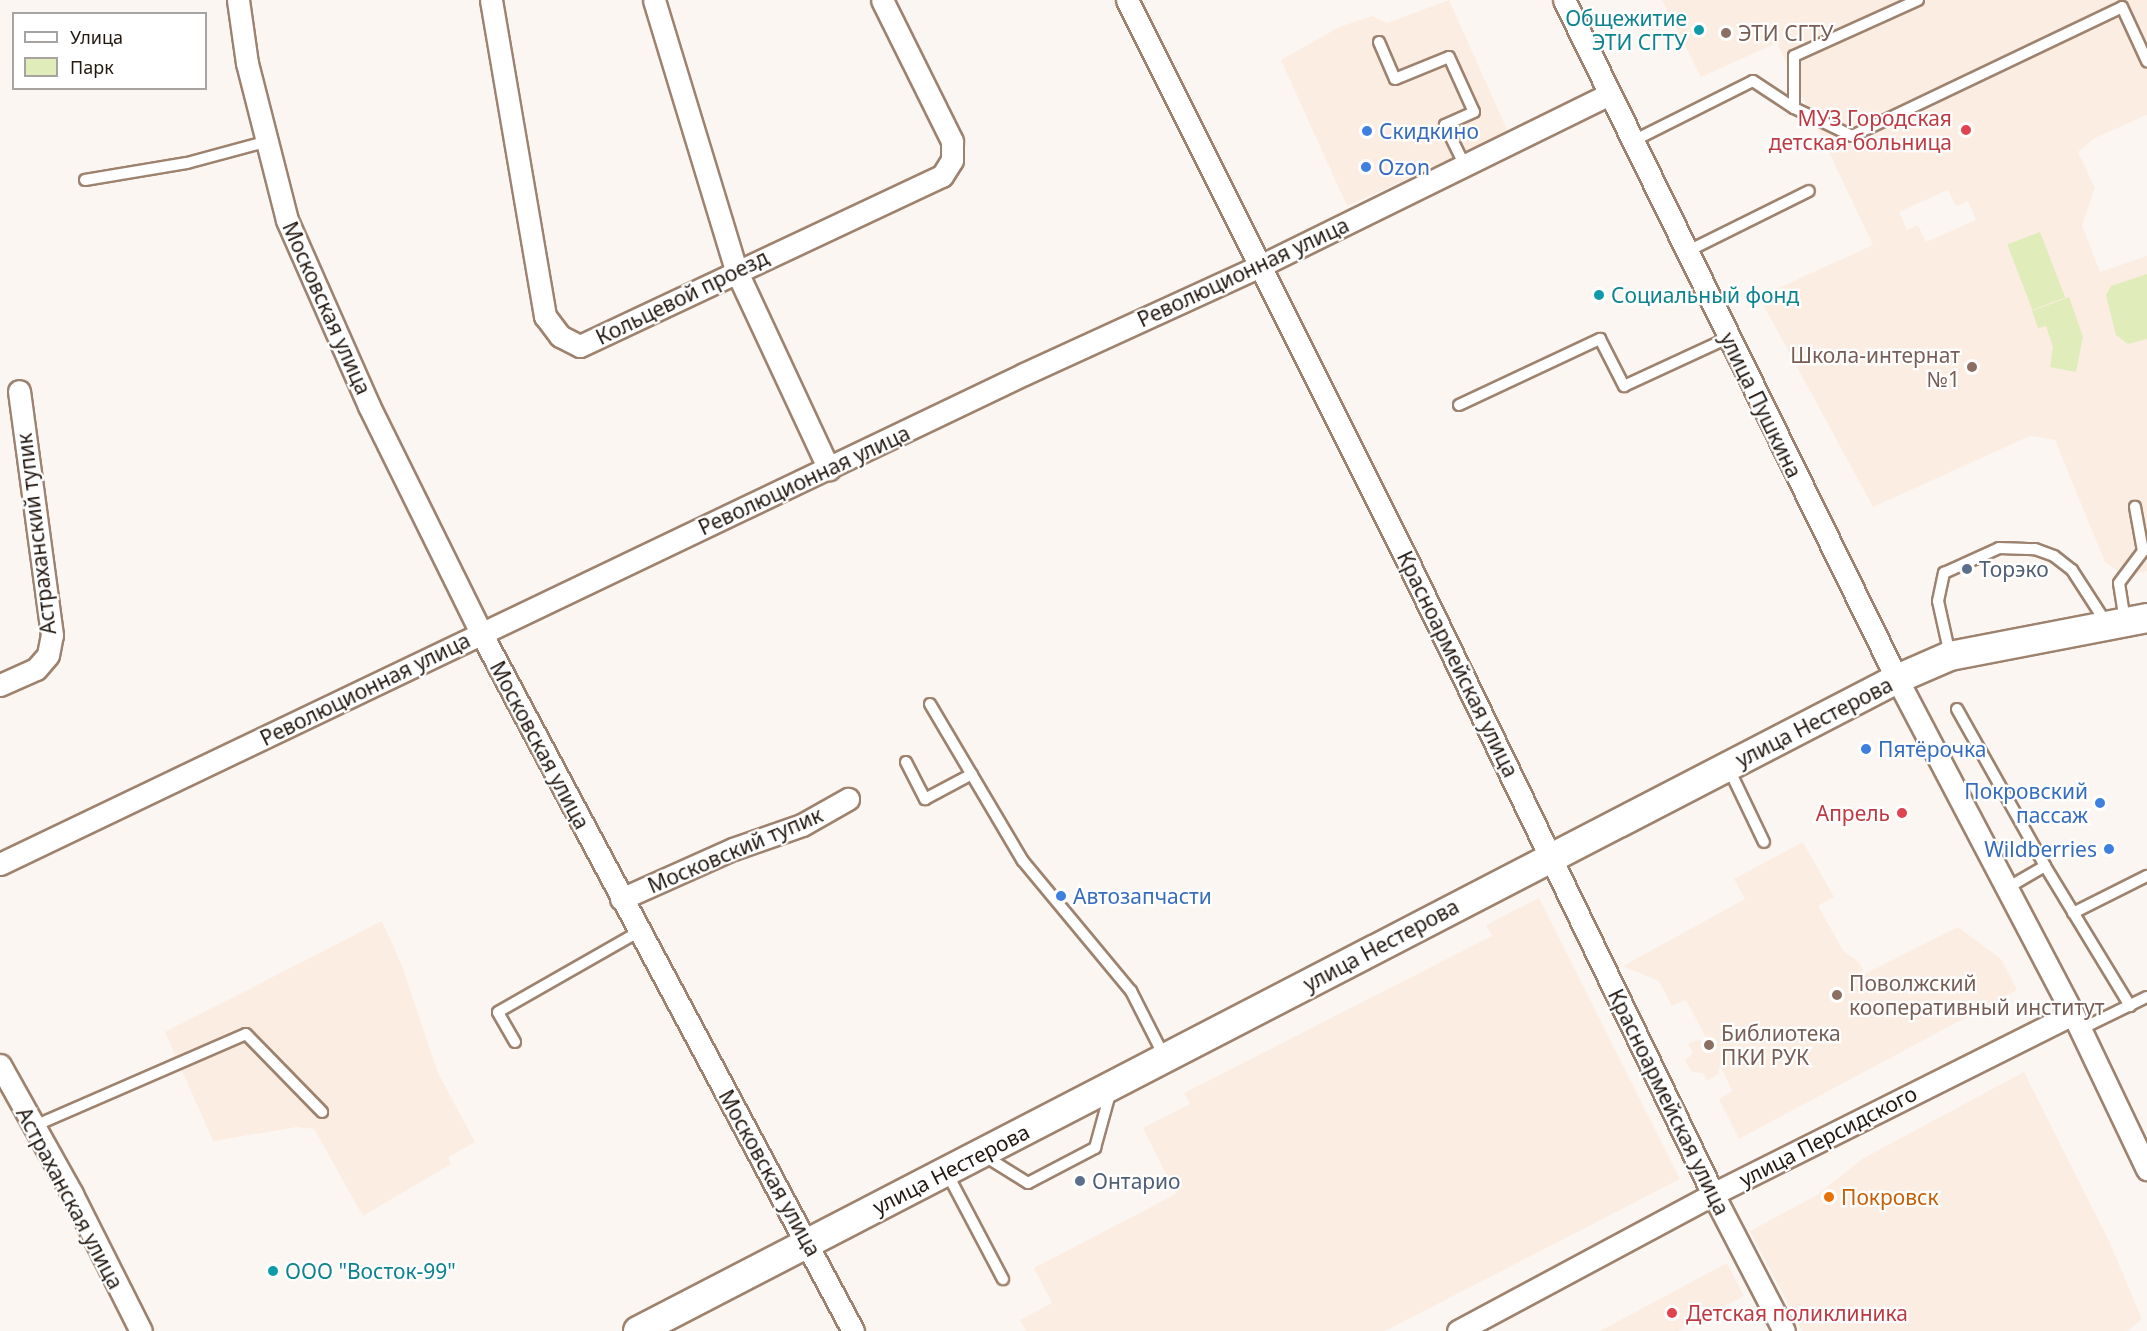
<!DOCTYPE html>
<html>
<head>
<meta charset="utf-8">
<style>
	body { margin:0 }
	#map { position:relative; width:2147px; height:1331px; overflow:hidden; background:#fcf6f2; font-family:"Noto Sans",sans-serif }
	div>[style] { position:absolute }
	.built>* { inset:0; background:#fbede2 }
	.green>* { inset:0; background:#e0ecb9; transform-origin:0 0 }
	.roads { filter:drop-shadow(2px 0 #9d836f) drop-shadow(-2px 0 #9d836f) drop-shadow(0 2px #9d836f) drop-shadow(0 -2px #9d836f) }
	.lane>* { height:10px; margin:-5px; padding:0 5px; transform-origin:5px; border-radius:5px; background:#fff }
	.street>* { height:21px; margin:-10.5px; padding:0 10.5px; transform-origin:10.5px; border-radius:10.5px; background:#fff }
	.secondary>* { height:28px; margin:-14px; padding:0 14px; transform-origin:14px; border-radius:14px; background:#fff }
	.dots>* { width:16px; height:16px; translate:-50% -50%; box-sizing:border-box; border:3px solid #fff; border-radius:50% }
	span { translate:-50% -50%; white-space:nowrap; text-align:center; line-height:1.15; -webkit-text-stroke:4.5px #fff; paint-order:stroke }
	.culture-label { font-size:21px; color:#0d838f }
	.right { translate:-100% -50%; text-align:right }
	.left { translate:0 -50%; text-align:left }
	.education-label { font-size:21px; color:#785e54 }
	.health-label { font-size:21px; color:#be3a42 }
	.shop-label { font-size:21px; color:#366cbe }
	.street-label { font-size:21px; color:#231911 }
	.service-label { font-size:21px; color:#4e5e75 }
	.food-label { font-size:21px; color:#c56008 }
	.legend { position:absolute; left:12px; top:12px; width:195px; height:78px; box-sizing:border-box; background:#fff; border:2px solid #a7a3a0; margin:0; padding:8px 10px; list-style:none; font-size:18px; color:#231911 }
	.legend li { display:flex; align-items:center; gap:12px; height:30px }
	.legend b { width:30px; border:2px solid #a7a3a0 }
</style>
</head>
<body>
<div id="map">
	<div class="built">
		<i style="clip-path:polygon(1449px 0,1509px 134px,1347px 206px,1281px 60px,1339px 27px,1372px 16px,1387px 23px)"></i>
		<i style="clip-path:polygon(evenodd,1662px 0,2147px 0,2147px 115px,2095px 138px,2078px 152px,2095px 188px,2082px 225px,2100px 272px,2147px 256px,2147px 571px,2127px 577px,2105px 562px,2055px 440px,2030px 436px,1873px 507px,1759px 297px,1873px 245px,1777px 43px,1701px 77px,1662px 0,1948px 190px,1956px 206px,1968px 201px,1976px 220px,1926px 242px,1918px 225px,1907px 230px,1899px 212px,1948px 190px)"></i>
		<i style="clip-path:polygon(1803px 842px,1834px 897px,1818px 906px,1844px 952px,1858px 961px,1865px 974px,1958px 927px,2001px 959px,2017px 990px,1739px 1139px,1719px 1099px,1732px 1091px,1720px 1065px,1718px 1074px,1707px 1081px,1703px 1073px,1692px 1072px,1685px 1061px,1693px 1053px,1688px 1044px,1696px 1040px,1709px 1043px,1686px 1000px,1672px 1006px,1659px 981px,1623px 966px,1745px 899px,1734px 879px)"></i>
		<i style="clip-path:polygon(1539px 898px,1680px 1179px,1385px 1331px,1026px 1331px,1020px 1320px,1052px 1303px,1034px 1268px,1176px 1194px,1143px 1128px,1190px 1104px,1184px 1093px,1492px 936px,1486px 925px)"></i>
		<i style="clip-path:polygon(382px 921px,402px 966px,438px 1073px,475px 1142px,448px 1157px,451px 1164px,363px 1216px,314px 1129px,297px 1127px,213px 1141px,165px 1032px)"></i>
		<i style="clip-path:polygon(2024px 1072px,2109px 1241px,2142px 1319px,2127px 1331px,1802px 1331px,1750px 1231px,1817px 1195px,1862px 1159px)"></i>
		<i style="clip-path:polygon(1727px 1263px,1744px 1296px,1678px 1331px,1600px 1331px)"></i>
	</div>
	<div class="green">
		<i style="left:2040px;top:232px;width:70px;height:35px;rotate:69deg"></i>
		<i style="clip-path:polygon(2147px 274px,2147px 339px,2128px 344px,2116px 335px,2106px 295px,2111px 286px)"></i>
		<i style="clip-path:polygon(2069px 297px,2083px 337px,2076px 372px,2050px 367px,2053px 347px,2046px 326px,2038px 328px,2032px 311px)"></i>
	</div>
	<div class="roads">
		<div class="lane">
			<i style="left:1379px;top:42px;width:40px;rotate:66.6deg"></i>
			<i style="left:1395px;top:79px;width:58px;rotate:-22.2deg"></i>
			<i style="left:1449px;top:57px;width:60px;rotate:65.6deg"></i>
			<i style="left:1474px;top:112px;width:32px;rotate:156deg"></i>
			<i style="left:1445px;top:125px;width:46px;rotate:64deg"></i>
			<i style="left:1794px;top:108px;width:52px;rotate:-90deg"></i>
			<i style="left:1794px;top:56px;width:136px;rotate:-24.3deg"></i>
			<i style="left:1631px;top:142px;width:136px;rotate:-26.6deg"></i>
			<i style="left:1753px;top:81px;width:49px;rotate:33.4deg"></i>
			<i style="left:1794px;top:108px;width:64px;rotate:25.8deg"></i>
			<i style="left:1852px;top:136px;width:299px;rotate:-25.5deg"></i>
			<i style="left:2122px;top:7px;width:60px;rotate:65.2deg"></i>
			<i style="left:85px;top:180px;width:103px;rotate:-9.5deg"></i>
			<i style="left:187px;top:163px;width:81px;rotate:-15.1deg"></i>
			<i style="left:1686px;top:252px;width:137px;rotate:-26.4deg"></i>
			<i style="left:1459px;top:405px;width:156px;rotate:-25.1deg"></i>
			<i style="left:1600px;top:339px;width:53px;rotate:62.9deg"></i>
			<i style="left:1624px;top:386px;width:115px;rotate:-24.8deg"></i>
			<i style="left:2125px;top:621px;width:38px;rotate:-99deg"></i>
			<i style="left:2119px;top:583px;width:40px;rotate:-53deg"></i>
			<i style="left:2143px;top:551px;width:45px;rotate:-100.3deg"></i>
			<i style="left:1950px;top:655px;width:55px;rotate:-102.5deg"></i>
			<i style="left:1938px;top:601px;width:29px;rotate:-78deg"></i>
			<i style="left:1944px;top:573px;width:60px;rotate:-24.4deg"></i>
			<i style="left:1999px;top:548px;width:36px;rotate:2deg"></i>
			<i style="left:2035px;top:549px;width:20px;rotate:20deg"></i>
			<i style="left:2054px;top:556px;width:23px;rotate:38deg"></i>
			<i style="left:2072px;top:570px;width:64px;rotate:57.1deg"></i>
			<i style="left:930px;top:704px;width:182px;rotate:59.4deg"></i>
			<i style="left:1023px;top:861px;width:169px;rotate:50.3deg"></i>
			<i style="left:1131px;top:991px;width:75px;rotate:63.1deg"></i>
			<i style="left:1957px;top:709px;width:180px;rotate:60.7deg"></i>
			<i style="left:2045px;top:866px;width:44px;rotate:149.9deg"></i>
			<i style="left:906px;top:762px;width:42px;rotate:62.8deg"></i>
			<i style="left:925px;top:799px;width:53px;rotate:-28deg"></i>
			<i style="left:1728px;top:767px;width:83px;rotate:64.4deg"></i>
			<i style="left:2045px;top:866px;width:164px;rotate:58.7deg"></i>
			<i style="left:2073px;top:913px;width:83px;rotate:-26.6deg"></i>
			<i style="left:2081px;top:1029px;width:73px;rotate:-25.9deg"></i>
			<i style="left:515px;top:1042px;width:34px;rotate:-120deg"></i>
			<i style="left:498px;top:1012px;width:161px;rotate:-29.7deg"></i>
			<i style="left:32px;top:1127px;width:233px;rotate:-23.5deg"></i>
			<i style="left:246px;top:1034px;width:109px;rotate:45.7deg"></i>
			<i style="left:983px;top:1155px;width:53px;rotate:31.9deg"></i>
			<i style="left:1028px;top:1183px;width:76px;rotate:-27.6deg"></i>
			<i style="left:1095px;top:1148px;width:60px;rotate:-74.6deg"></i>
			<i style="left:947px;top:1173px;width:120px;rotate:62.2deg"></i>
		</div>
		<div class="street">
			<i style="left:238px;top:0;width:64px;rotate:81.9deg"></i>
			<i style="left:247px;top:63px;width:162px;rotate:75.7deg"></i>
			<i style="left:287px;top:220px;width:203px;rotate:66.2deg"></i>
			<i style="left:369px;top:406px;width:253px;rotate:63.7deg"></i>
			<i style="left:481px;top:633px;width:791px;rotate:61.94deg"></i>
			<i style="left:491px;top:0;width:321px;rotate:80.3deg"></i>
			<i style="left:545px;top:316px;width:25px;rotate:53deg"></i>
			<i style="left:560px;top:336px;width:22px;rotate:27deg"></i>
			<i style="left:580px;top:346px;width:400px;rotate:-25.2deg"></i>
			<i style="left:942px;top:176px;width:19px;rotate:-58deg"></i>
			<i style="left:952px;top:160px;width:19px;rotate:-90deg"></i>
			<i style="left:952px;top:141px;width:157px;rotate:-116.4deg"></i>
			<i style="left:654px;top:0;width:282px;rotate:73.1deg"></i>
			<i style="left:736px;top:270px;width:220px;rotate:65deg"></i>
			<i style="left:1127px;top:0;width:622px;rotate:63.43deg"></i>
			<i style="left:1405px;top:556px;width:708px;rotate:64.23deg"></i>
			<i style="left:1713px;top:1194px;width:154px;rotate:62.6deg"></i>
			<i style="left:1564px;top:0;width:756px;rotate:63.88deg"></i>
			<i style="left:1897px;top:679px;width:378px;rotate:62.3deg"></i>
			<i style="left:2073px;top:1014px;width:172px;rotate:64.5deg"></i>
			<i style="left:0;top:685px;width:39px;rotate:-24deg"></i>
			<i style="left:36px;top:669px;width:18px;rotate:-49deg"></i>
			<i style="left:48px;top:655px;width:20px;rotate:-79deg"></i>
			<i style="left:52px;top:635px;width:246px;rotate:-97.7deg"></i>
			<i style="left:0;top:864px;width:1135px;rotate:-25.57deg"></i>
			<i style="left:1024px;top:374px;width:257px;rotate:-24.6deg"></i>
			<i style="left:1258px;top:267px;width:390px;rotate:-26.2deg"></i>
			<i style="left:621px;top:899px;width:123px;rotate:-24.1deg"></i>
			<i style="left:733px;top:849px;width:73px;rotate:-19.2deg"></i>
			<i style="left:802px;top:825px;width:53px;rotate:-29.5deg"></i>
			<i style="left:0;top:1065px;width:148px;rotate:60.8deg"></i>
			<i style="left:72px;top:1194px;width:153px;rotate:63.3deg"></i>
			<i style="left:1458px;top:1331px;width:289px;rotate:-28.2deg"></i>
			<i style="left:1713px;top:1194px;width:402px;rotate:-26.6deg"></i>
		</div>
		<div class="secondary">
			<i style="left:638px;top:1331px;width:1418px;rotate:-27.38deg"></i>
			<i style="left:1897px;top:679px;width:58px;rotate:-23.5deg"></i>
			<i style="left:1950px;top:656px;width:201px;rotate:-10.9deg"></i>
		</div>
	</div>
	<div class="dots">
		<i style="left:1699px;top:30px;background:#0f9aa8"></i>
		<i style="left:1726px;top:33px;background:#8d6e63"></i>
		<i style="left:1966px;top:130px;background:#e0444e"></i>
		<i style="left:1367px;top:131px;background:#3f7fe0"></i>
		<i style="left:1366px;top:167px;background:#3f7fe0"></i>
		<i style="left:1599px;top:295px;background:#0f9aa8"></i>
		<i style="left:1972px;top:367px;background:#8d6e63"></i>
		<i style="left:1967px;top:569px;background:#5c6f8a"></i>
		<i style="left:1866px;top:749px;background:#3f7fe0"></i>
		<i style="left:2100px;top:803px;background:#3f7fe0"></i>
		<i style="left:1902px;top:813px;background:#e0444e"></i>
		<i style="left:2109px;top:849px;background:#3f7fe0"></i>
		<i style="left:1061px;top:896px;background:#3f7fe0"></i>
		<i style="left:1837px;top:995px;background:#8d6e63"></i>
		<i style="left:1709px;top:1045px;background:#8d6e63"></i>
		<i style="left:1080px;top:1181px;background:#5c6f8a"></i>
		<i style="left:1829px;top:1197px;background:#e8710a"></i>
		<i style="left:273px;top:1271px;background:#0f9aa8"></i>
		<i style="left:1672px;top:1313px;background:#e0444e"></i>
	</div>
	<div class="culture-label">
		<span class="right" style="left:1687px;top:30px">Общежитие<br>ЭТИ СГТУ</span>
		<span class="left" style="left:1611px;top:295px">Социальный фонд</span>
		<span class="left" style="left:285px;top:1271px">ООО "Восток-99"</span>
	</div>
	<div class="education-label">
		<span class="left" style="left:1738px;top:33px">ЭТИ СГТУ</span>
		<span class="right" style="left:1960px;top:367px">Школа-интернат<br>№1</span>
		<span class="left" style="left:1849px;top:995px">Поволжский<br>кооперативный институт</span>
		<span class="left" style="left:1721px;top:1045px">Библиотека<br>ПКИ РУК</span>
	</div>
	<div class="health-label">
		<span class="right" style="left:1952px;top:130px">МУЗ Городская<br>детская больница</span>
		<span class="right" style="left:1890px;top:813px">Апрель</span>
		<span class="left" style="left:1686px;top:1313px">Детская поликлиника</span>
	</div>
	<div class="shop-label">
		<span class="left" style="left:1379px;top:131px">Скидкино</span>
		<span class="left" style="left:1378px;top:167px">Ozon</span>
		<span class="left" style="left:1878px;top:749px">Пятёрочка</span>
		<span class="right" style="left:2088px;top:803px">Покровский<br>пассаж</span>
		<span class="right" style="left:2097px;top:849px">Wildberries</span>
		<span class="left" style="left:1073px;top:896px">Автозапчасти</span>
	</div>
	<div class="street-label">
		<span style="left:1243px;top:272px;rotate:-25deg">Революционная улица</span>
		<span style="left:682px;top:297px;rotate:-26deg">Кольцевой проезд</span>
		<span style="left:327px;top:308px;rotate:66deg">Московская улица</span>
		<span style="left:1761px;top:405px;rotate:64deg">улица Пушкина</span>
		<span style="left:804px;top:480px;rotate:-25deg">Революционная улица</span>
		<span style="left:36px;top:534px;rotate:-97deg">Астраханский тупик</span>
		<span style="left:1458px;top:664px;rotate:64deg">Красноармейская улица</span>
		<span style="left:365px;top:689px;rotate:-26deg">Революционная улица</span>
		<span style="left:1814px;top:722px;rotate:-27deg">улица Нестерова</span>
		<span style="left:540px;top:745px;rotate:62deg">Московская улица</span>
		<span style="left:735px;top:850px;rotate:-23deg">Московский тупик</span>
		<span style="left:1381px;top:945px;rotate:-28deg">улица Нестерова</span>
		<span style="left:1669px;top:1102px;rotate:64deg">Красноармейская улица</span>
		<span style="left:1828px;top:1136px;rotate:-27deg">улица Персидского</span>
		<span style="left:951px;top:1169px;rotate:-27deg">улица Нестерова</span>
		<span style="left:770px;top:1173px;rotate:61deg">Московская улица</span>
		<span style="left:70px;top:1198px;rotate:62deg">Астраханская улица</span>
	</div>
	<div class="service-label">
		<span class="left" style="left:1979px;top:569px">Торэко</span>
		<span class="left" style="left:1092px;top:1181px">Онтарио</span>
	</div>
	<div class="food-label">
		<span class="left" style="left:1841px;top:1197px">Покровск</span>
	</div>
	<ul class="legend">
	<li><b style="height:8px;background:#fff"></b>Улица</li>
	<li><b style="height:16px;background:#e0ecb9"></b>Парк</li>
	</ul>
</div>
</body>
</html>
